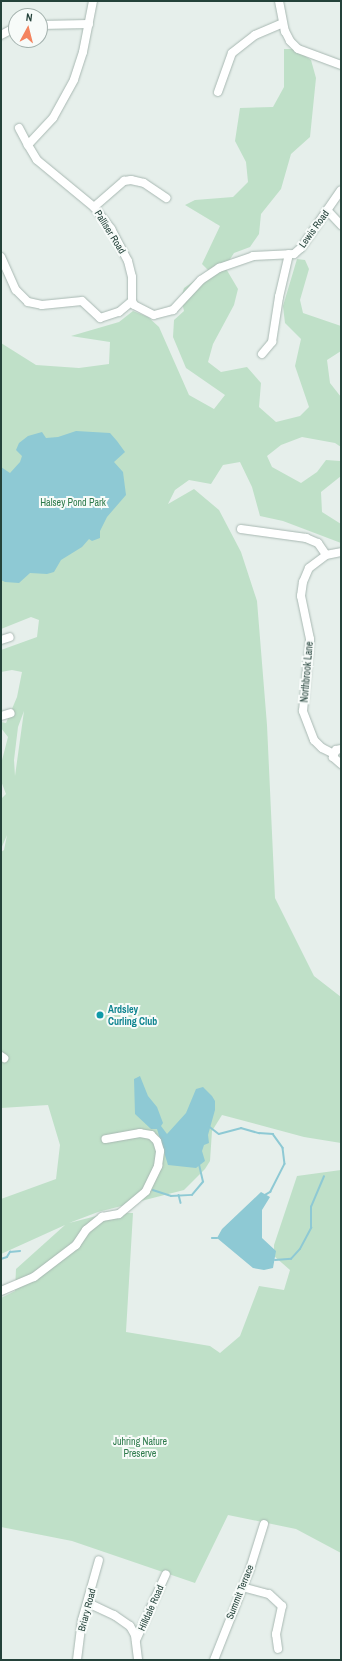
<!DOCTYPE html>
<style>
body{margin:0}
#map{position:relative;width:342px;height:1661px;overflow:hidden;background:#e6efeb;font-family:"Archivo Narrow",sans-serif}
div>[style]{position:absolute}
.green>*{inset:0;background:#bfe0c8}
.water>*{inset:0;background:#8ec9d4}
.stream>*{height:1.5px;margin:-0.75px;padding:0 0.75px;transform-origin:0.75px;border-radius:0.75px;background:#8ec9d4}
.roads{filter:drop-shadow(0 0 1px #a8b8b2) drop-shadow(0 0 1px #a8b8b2)}
.minor>*{height:8px;margin:-4px;padding:0 4px;transform-origin:4px;border-radius:4px;background:#fff}
.dots>*{width:11px;height:11px;translate:-50% -50%;box-sizing:border-box;border:2px solid #f7fbf9;border-radius:50%}
span{translate:-50% -50%;white-space:nowrap;text-align:center;line-height:1.15;-webkit-text-stroke:4px #f7fbf9;paint-order:stroke}
.street-label{font-size:10px;color:#24423a}
.park-label{font-size:10px;color:#2d7a4b}
.culture-label{font-size:10px;color:#0d838f;font-weight:700}
.left{translate:0 -50%;text-align:left}
.frame{position:absolute;inset:0;border:2px solid #24423a;pointer-events:none}
.north{position:absolute;left:8px;top:8px;width:40px;height:40px;box-sizing:border-box;background:#f7fbf9;border:1px solid #a3b1ad;border-radius:50%;rotate:7deg;font-size:11px;font-weight:700;line-height:16px;text-align:center;color:#24423a}
.north::after{content:'';display:block;margin:auto;width:14px;height:18px;background:#f4845f;clip-path:polygon(50% 0,100% 100%,50% 72%,0 100%)}
</style>
<div id="map">
<div class="green">
<div style="clip-path:polygon(evenodd,284px 49px,295px 49px,311px 60px,316px 78px,310px 137px,291px 154px,281px 189px,261px 214px,259px 234px,250px 247px,234px 253px,225px 267px,238px 289px,234px 305px,213px 344px,208px 362px,221px 372px,247px 367px,261px 383px,259px 407px,276px 422px,300px 416px,309px 407px,295px 366px,301px 339px,285px 323px,283px 306px,297px 259px,305px 260px,309px 269px,300px 300px,303px 313px,341px 326px,341px 351px,327px 360px,330px 383px,341px 397px,341px 447px,335px 443px,302px 437px,281px 445px,267px 456px,272px 467px,301px 483px,317px 472px,326px 460px,340px 461px,341px 476px,321px 492px,322px 512px,341px 524px,341px 543px,283px 521px,260px 516px,252px 487px,240px 462px,223px 465px,211px 484px,189px 480px,175px 490px,168px 504px,194px 489px,219px 510px,241px 552px,257px 601px,267px 725px,275px 898px,314px 976px,341px 997px,341px 1143px,304px 1137px,222px 1115px,212px 1131px,210px 1161px,205px 1169px,184px 1190px,98px 1212px,69px 1223px,108px 1213px,133px 1213px,126px 1332px,210px 1346px,220px 1353px,240px 1336px,259px 1286px,284px 1290px,290px 1270px,274px 1256px,274px 1245px,297px 1176px,341px 1170px,341px 1553px,296px 1529px,228px 1515px,195px 1583px,72px 1541px,1px 1527px,1px 1298px,15px 1291px,16px 1269px,65px 1225px,1px 1254px,1px 1199px,56px 1179px,60px 1145px,48px 1105px,1px 1108px,1px 852px,4px 850px,7px 835px,1px 849px,1px 799px,6px 794px,1px 781px,1px 764px,8px 737px,1px 728px,1px 722px,6px 723px,17px 697px,22px 672px,12px 670px,1px 672px,1px 650px,37px 637px,39px 620px,31px 617px,1px 629px,1px 343px,36px 365px,79px 368px,109px 364px,110px 342px,71px 336px,119px 322px,133px 311px,148px 317px,159px 327px,189px 395px,214px 409px,225px 395px,186px 368px,173px 337px,174px 320px,184px 311px,181px 298px,184px 288px,209px 271px,202px 264px,220px 226px,185px 205px,195px 200px,233px 197px,248px 182px,246px 162px,235px 141px,240px 108px,273px 107px,284px 87px,284px 49px,24px 711px,15px 776px,14px 760px,18px 727px,24px 711px)"></div>
</div>
<div class="water">
<div style="clip-path:polygon(76px 431px,110px 433px,117px 441px,125px 452px,114px 462px,123px 472px,126px 495px,107px 517px,100px 531px,100px 538px,92px 541px,89px 539px,82px 547px,61px 560px,54px 572px,47px 574px,30px 573px,19px 583px,5px 582px,1px 580px,1px 467px,10px 473px,20px 462px,22px 456px,16px 450px,19px 443px,28px 436px,42px 432px,46px 438px,58px 437px)"></div>
<div style="clip-path:polygon(140px 1076px,148px 1096px,157px 1107px,163px 1123px,161px 1126px,167px 1134px,186px 1113px,196px 1089px,203px 1087px,212px 1096px,215px 1101px,215px 1110px,208px 1135px,209px 1143px,204px 1145px,202px 1151px,205px 1161px,196px 1168px,168px 1165px,157px 1129px,151px 1129px,135px 1114px,134px 1079px)"></div>
<div style="clip-path:polygon(261px 1192px,270px 1197px,262px 1210px,262px 1238px,276px 1251px,273px 1268px,264px 1270px,253px 1268px,217px 1238px,222px 1229px)"></div>
</div>
<div class="stream">
<div style="left:210px;top:1127px;width:11px;rotate:38deg"></div>
<div style="left:219px;top:1134px;width:23px;rotate:-15deg"></div>
<div style="left:241px;top:1128px;width:19px;rotate:16deg"></div>
<div style="left:259px;top:1133px;width:14px;rotate:4deg"></div>
<div style="left:273px;top:1134px;width:17px;rotate:54deg"></div>
<div style="left:283px;top:1148px;width:16px;rotate:83deg"></div>
<div style="left:285px;top:1164px;width:31px;rotate:117deg"></div>
<div style="left:271px;top:1192px;width:6px;rotate:149deg"></div>
<div style="left:153px;top:1190px;width:19px;rotate:18deg"></div>
<div style="left:171px;top:1196px;width:21px;rotate:-3deg"></div>
<div style="left:192px;top:1195px;width:17px;rotate:-50deg"></div>
<div style="left:203px;top:1182px;width:17px;rotate:-103deg"></div>
<div style="left:179px;top:1195px;width:8px;rotate:76deg"></div>
<div style="left:212px;top:1238px;width:5px"></div>
<div style="left:1px;top:1259px;width:6px;rotate:-18deg"></div>
<div style="left:7px;top:1257px;width:6px;rotate:-59deg"></div>
<div style="left:10px;top:1252px;width:10px;rotate:-6deg"></div>
<div style="left:275px;top:1260px;width:16px;rotate:-4deg"></div>
<div style="left:291px;top:1259px;width:13px;rotate:-48deg"></div>
<div style="left:300px;top:1249px;width:24px;rotate:-62deg"></div>
<div style="left:311px;top:1228px;width:21px;rotate:-90deg"></div>
<div style="left:311px;top:1207px;width:33px;rotate:-67deg"></div>
</div>
<div class="roads">
<div class="minor">
<div style="left:93px;top:1px;width:52px;rotate:101.1deg"></div>
<div style="left:83px;top:52px;width:29px;rotate:108deg"></div>
<div style="left:74px;top:80px;width:43px;rotate:118.9deg"></div>
<div style="left:53px;top:118px;width:37px;rotate:133deg"></div>
<div style="left:28px;top:145px;width:17px;rotate:59deg"></div>
<div style="left:37px;top:160px;width:74px;rotate:39.5deg"></div>
<div style="left:94px;top:207px;width:28px;rotate:52deg"></div>
<div style="left:111px;top:229px;width:36px;rotate:62deg"></div>
<div style="left:128px;top:261px;width:16px;rotate:76deg"></div>
<div style="left:132px;top:277px;width:24px;rotate:90deg"></div>
<div style="left:279px;top:1px;width:31px;rotate:79deg"></div>
<div style="left:285px;top:31px;width:11px;rotate:63deg"></div>
<div style="left:290px;top:41px;width:11px;rotate:45deg"></div>
<div style="left:298px;top:49px;width:46px;rotate:20.4deg"></div>
<div style="left:40px;top:25px;width:49px;rotate:-1.2deg"></div>
<div style="left:1px;top:35px;width:17px;rotate:-28deg"></div>
<div style="left:218px;top:92px;width:41px;rotate:-70.3deg"></div>
<div style="left:232px;top:53px;width:29px;rotate:-38deg"></div>
<div style="left:255px;top:35px;width:30px;rotate:-23deg"></div>
<div style="left:19px;top:128px;width:19px;rotate:62deg"></div>
<div style="left:94px;top:207px;width:40px;rotate:-41deg"></div>
<div style="left:124px;top:181px;width:7px;rotate:-8deg"></div>
<div style="left:131px;top:180px;width:13px;rotate:13deg"></div>
<div style="left:144px;top:183px;width:27px;rotate:34deg"></div>
<div style="left:327px;top:210px;width:21px;rotate:47deg"></div>
<div style="left:1px;top:257px;width:36px;rotate:66deg"></div>
<div style="left:16px;top:290px;width:17px;rotate:45deg"></div>
<div style="left:28px;top:302px;width:14px;rotate:12deg"></div>
<div style="left:42px;top:305px;width:40px;rotate:-5.7deg"></div>
<div style="left:82px;top:301px;width:25px;rotate:43deg"></div>
<div style="left:100px;top:318px;width:20px;rotate:-18deg"></div>
<div style="left:119px;top:312px;width:17px;rotate:-40deg"></div>
<div style="left:132px;top:301px;width:4px;rotate:63deg"></div>
<div style="left:134px;top:305px;width:22px;rotate:27deg"></div>
<div style="left:154px;top:315px;width:20px;rotate:-15deg"></div>
<div style="left:173px;top:310px;width:41px;rotate:-47deg"></div>
<div style="left:201px;top:280px;width:22px;rotate:-34deg"></div>
<div style="left:219px;top:268px;width:36px;rotate:-19deg"></div>
<div style="left:253px;top:256px;width:41px;rotate:-2.8deg"></div>
<div style="left:294px;top:254px;width:9px;rotate:-41deg"></div>
<div style="left:301px;top:248px;width:70px;rotate:-55.4deg"></div>
<div style="left:262px;top:354px;width:16px;rotate:-50deg"></div>
<div style="left:272px;top:342px;width:46px;rotate:-81.2deg"></div>
<div style="left:279px;top:297px;width:44px;rotate:-76.9deg"></div>
<div style="left:241px;top:529px;width:66px;rotate:7.9deg"></div>
<div style="left:306px;top:538px;width:13px;rotate:23deg"></div>
<div style="left:318px;top:543px;width:14px;rotate:56deg"></div>
<div style="left:1px;top:640px;width:9px;rotate:-18deg"></div>
<div style="left:1px;top:716px;width:10px;rotate:-17deg"></div>
<div style="left:341px;top:749px;width:5px;rotate:169deg"></div>
<div style="left:336px;top:750px;width:8px;rotate:113deg"></div>
<div style="left:333px;top:757px;width:11px;rotate:41deg"></div>
<div style="left:334px;top:754px;width:13px;rotate:-153deg"></div>
<div style="left:322px;top:748px;width:11px;rotate:-135deg"></div>
<div style="left:314px;top:740px;width:31px;rotate:-111deg"></div>
<div style="left:303px;top:711px;width:72px;rotate:-84.4deg"></div>
<div style="left:310px;top:639px;width:44px;rotate:-101.8deg"></div>
<div style="left:301px;top:596px;width:14px;rotate:-82deg"></div>
<div style="left:303px;top:582px;width:15px;rotate:-67deg"></div>
<div style="left:309px;top:568px;width:21px;rotate:-37deg"></div>
<div style="left:326px;top:555px;width:15px;rotate:-11deg"></div>
<div style="left:1px;top:1056px;width:4px;rotate:34deg"></div>
<div style="left:1px;top:1291px;width:36px;rotate:-23deg"></div>
<div style="left:34px;top:1277px;width:53px;rotate:-37.3deg"></div>
<div style="left:76px;top:1245px;width:18px;rotate:-56deg"></div>
<div style="left:86px;top:1230px;width:21px;rotate:-39deg"></div>
<div style="left:102px;top:1217px;width:17px;rotate:-10deg"></div>
<div style="left:119px;top:1214px;width:35px;rotate:-40deg"></div>
<div style="left:146px;top:1191px;width:28px;rotate:-64deg"></div>
<div style="left:158px;top:1166px;width:15px;rotate:-82deg"></div>
<div style="left:160px;top:1151px;width:10px;rotate:-107deg"></div>
<div style="left:157px;top:1141px;width:8px;rotate:-135deg"></div>
<div style="left:151px;top:1135px;width:11px;rotate:-170deg"></div>
<div style="left:140px;top:1133px;width:35px;rotate:170deg"></div>
<div style="left:242px;top:1587px;width:28px;rotate:15deg"></div>
<div style="left:269px;top:1594px;width:18px;rotate:43deg"></div>
<div style="left:282px;top:1606px;width:29px;rotate:102deg"></div>
<div style="left:276px;top:1634px;width:15px;rotate:82deg"></div>
<div style="left:88px;top:1603px;width:29px;rotate:25deg"></div>
<div style="left:114px;top:1615px;width:19px;rotate:35deg"></div>
<div style="left:130px;top:1626px;width:10px;rotate:61deg"></div>
<div style="left:135px;top:1635px;width:25px;rotate:83deg"></div>
<div style="left:136px;top:1640px;width:72px;rotate:-65.6deg"></div>
<div style="left:77px;top:1660px;width:40px;rotate:-82.9deg"></div>
<div style="left:82px;top:1620px;width:62px;rotate:-74.2deg"></div>
<div style="left:214px;top:1660px;width:98px;rotate:-68.4deg"></div>
<div style="left:250px;top:1569px;width:47px;rotate:-72.7deg"></div>
</div>
</div>
<div class="dots">
<div style="left:100px;top:1015px;background:#0f9aa8"></div>
</div>
<div class="street-label">
<span style="left:314px;top:229px;rotate:-54deg">Lewis Road</span>
<span style="left:110px;top:232px;rotate:58deg">Palliser Road</span>
<span style="left:307px;top:672px;rotate:-85deg">Northbrook Lane</span>
<span style="left:240px;top:1592px;rotate:-68deg">Summit Terrace</span>
<span style="left:151px;top:1608px;rotate:-66deg">Hilldale Road</span>
<span style="left:87px;top:1610px;rotate:-75deg">Briary Road</span>
</div>
<div class="park-label">
<span style="left:73px;top:503px">Halsey Pond Park</span>
<span style="left:140px;top:1447px">Juhring Nature<br>Preserve</span>
</div>
<div class="culture-label">
<span class="left" style="left:108px;top:1015px">Ardsley<br>Curling Club</span>
</div>
<div class="frame"></div>
<div class="north">N</div>
</div>
